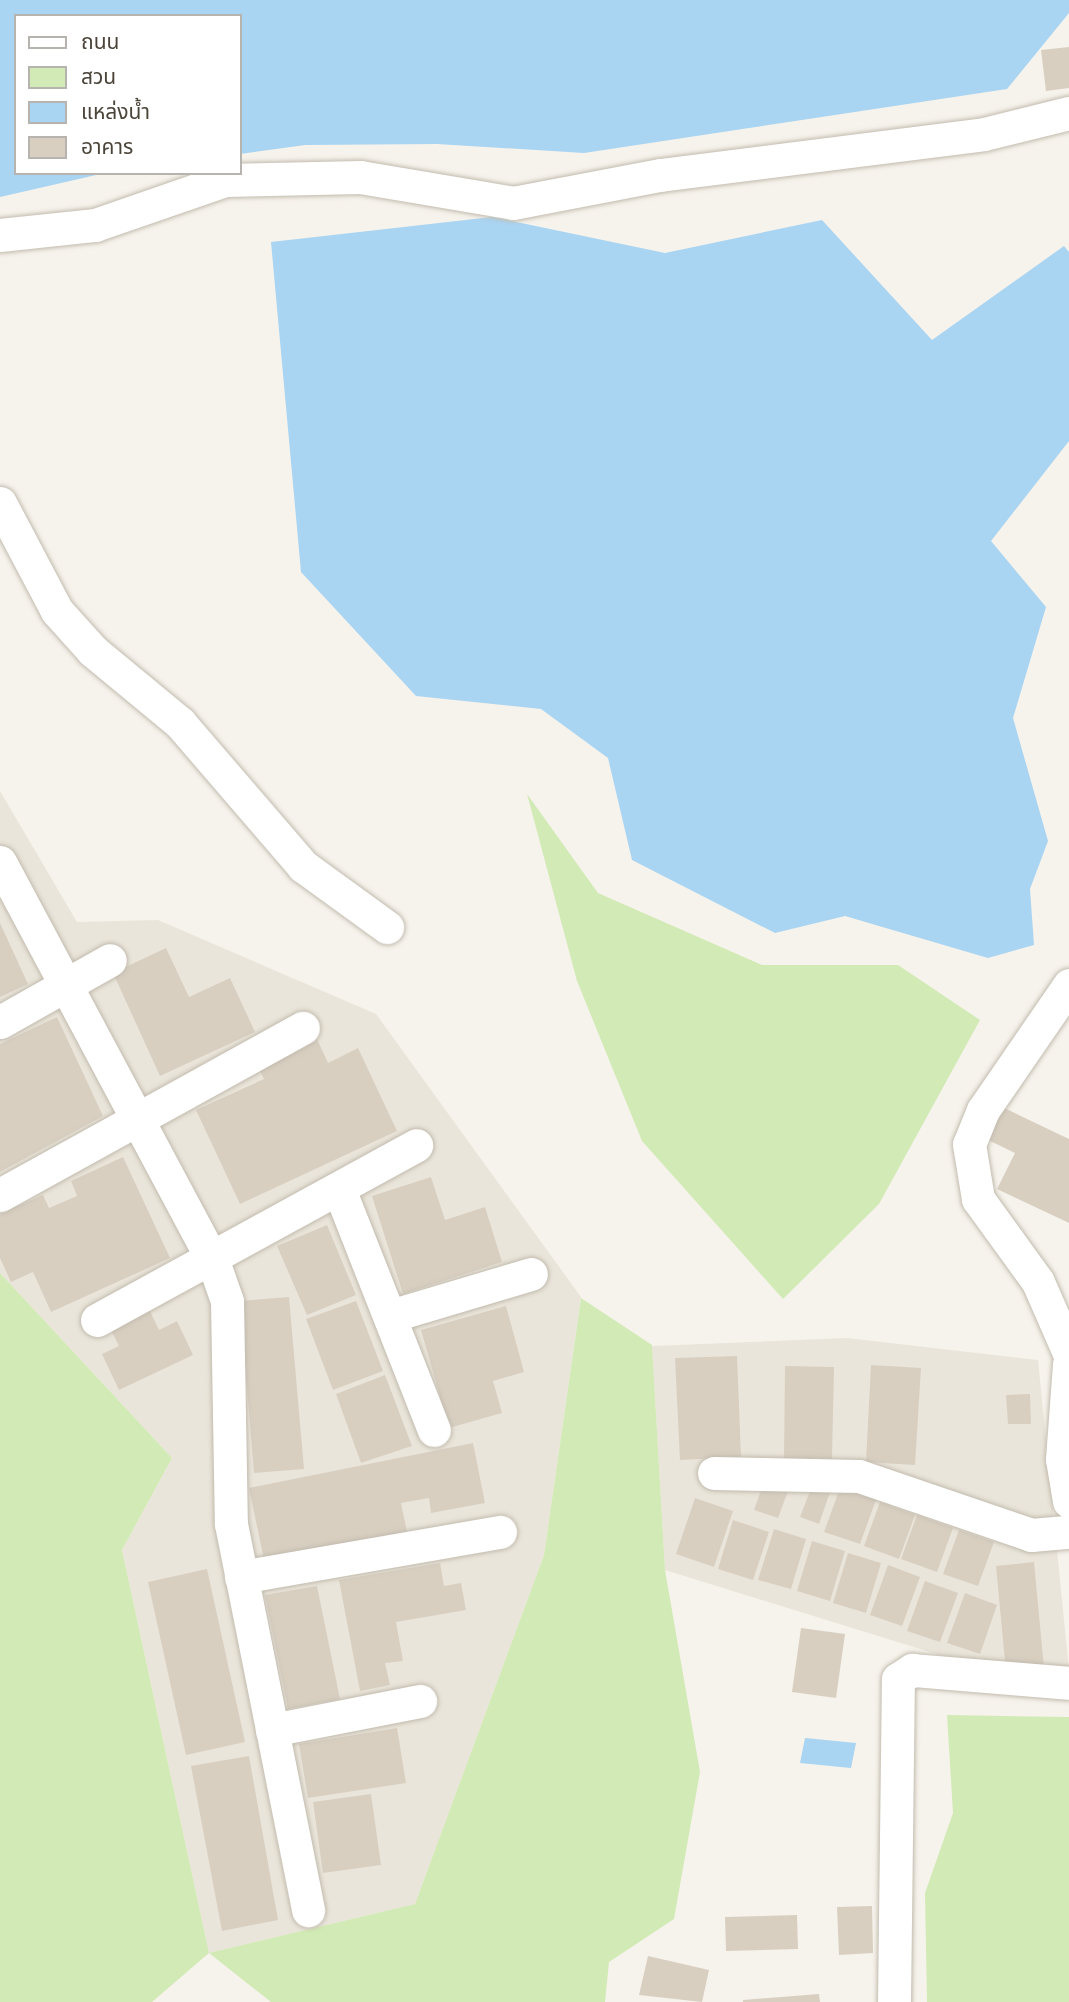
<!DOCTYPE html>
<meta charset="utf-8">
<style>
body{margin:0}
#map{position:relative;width:1069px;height:2002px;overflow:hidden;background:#f6f3ec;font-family:"Exo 2","Noto Sans Thai",sans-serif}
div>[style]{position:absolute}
.residential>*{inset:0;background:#eae5da}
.green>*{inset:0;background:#d2eab5}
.water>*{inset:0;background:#a9d4f2}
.building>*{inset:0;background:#d8cfc1}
.roads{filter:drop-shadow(0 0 2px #c2bbae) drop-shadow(0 0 2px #c2bbae)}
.street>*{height:33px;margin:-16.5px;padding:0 16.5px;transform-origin:16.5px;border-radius:16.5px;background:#fff}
span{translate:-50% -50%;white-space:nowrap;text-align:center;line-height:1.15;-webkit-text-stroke:6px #fff;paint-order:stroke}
.legend{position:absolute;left:14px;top:14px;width:228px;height:161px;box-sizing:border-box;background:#fff;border:2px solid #b7b4b0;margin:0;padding:9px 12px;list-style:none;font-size:21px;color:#4b4439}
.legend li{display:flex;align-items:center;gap:14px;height:35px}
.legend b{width:35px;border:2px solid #b7b4b0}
</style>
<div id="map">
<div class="residential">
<div style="clip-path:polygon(0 791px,77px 922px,158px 920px,376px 1014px,581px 1297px,544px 1555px,415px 1904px,209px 1953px,122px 1550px,172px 1458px,0 1273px)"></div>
<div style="clip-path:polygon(847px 1338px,1038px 1360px,1069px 1670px,1004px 1675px,665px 1570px,652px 1346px)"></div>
</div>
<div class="green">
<div style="clip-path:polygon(527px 794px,598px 893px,762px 965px,898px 965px,980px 1020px,879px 1204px,783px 1299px,642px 1141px,577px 981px)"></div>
<div style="clip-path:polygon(0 1273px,172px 1458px,122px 1550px,209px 1953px,415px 1904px,544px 1555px,581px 1298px,652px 1345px,665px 1570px,700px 1772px,674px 1919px,609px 1962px,605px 2002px,271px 2002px,209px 1953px,152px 2002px,0 2002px)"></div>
<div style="clip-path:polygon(947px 1715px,1069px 1717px,1069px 2002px,927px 2002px,925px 1893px,953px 1813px)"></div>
</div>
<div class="water">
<div style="clip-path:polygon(0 0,1069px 0,1069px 13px,1007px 89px,584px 153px,437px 144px,305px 145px,240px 154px,240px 16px,16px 16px,16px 173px,105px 173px,0 197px)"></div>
<div style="clip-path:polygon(492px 217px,665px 253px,822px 220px,932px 340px,1064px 246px,1069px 252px,1069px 441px,991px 541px,1046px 607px,1013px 718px,1048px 841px,1030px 889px,1034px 945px,988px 958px,845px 916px,775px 933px,632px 860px,608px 758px,541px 709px,416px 696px,301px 572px,271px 242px)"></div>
<div style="clip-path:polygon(805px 1738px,856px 1743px,851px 1768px,800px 1763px)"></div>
</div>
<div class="building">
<div style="clip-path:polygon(1069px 47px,1069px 88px,1046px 91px,1041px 50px)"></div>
<div style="clip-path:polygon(0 923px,28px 984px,0 997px)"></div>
<div style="clip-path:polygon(166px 948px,189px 997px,230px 978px,255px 1032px,160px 1076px,113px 973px)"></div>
<div style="clip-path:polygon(57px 1017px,103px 1116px,0 1172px,0 1044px)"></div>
<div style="clip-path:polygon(316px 1037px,328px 1063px,358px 1048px,397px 1131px,240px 1204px,196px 1110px,264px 1079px,259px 1069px)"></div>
<div style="clip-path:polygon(1000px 1106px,1069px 1139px,1069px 1223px,997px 1189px,1015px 1153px,984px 1138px)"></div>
<div style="clip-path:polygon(123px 1157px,170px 1258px,51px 1312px,33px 1272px,11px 1282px,0 1258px,0 1214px,43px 1195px,49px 1208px,77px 1196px,71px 1181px)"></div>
<div style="clip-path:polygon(431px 1177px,445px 1220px,485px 1207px,502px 1262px,403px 1294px,372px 1196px)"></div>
<div style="clip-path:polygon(327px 1225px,356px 1295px,307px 1315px,277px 1246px)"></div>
<div style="clip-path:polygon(289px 1297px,304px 1469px,254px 1473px,240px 1301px)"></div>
<div style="clip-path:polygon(356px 1301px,383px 1371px,333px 1390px,306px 1319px)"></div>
<div style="clip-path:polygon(506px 1306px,524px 1372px,493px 1381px,502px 1413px,449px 1428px,421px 1330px)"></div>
<div style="clip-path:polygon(149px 1309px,159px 1330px,177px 1321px,193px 1355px,119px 1390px,102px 1354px,119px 1346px,110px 1328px)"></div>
<div style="clip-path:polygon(737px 1356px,741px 1457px,680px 1460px,675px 1358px)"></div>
<div style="clip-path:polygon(871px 1365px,921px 1368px,915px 1465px,866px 1462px)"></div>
<div style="clip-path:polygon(785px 1366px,834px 1367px,832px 1459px,784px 1458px)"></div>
<div style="clip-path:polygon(385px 1375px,412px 1446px,361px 1463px,336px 1394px)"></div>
<div style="clip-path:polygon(1030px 1394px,1031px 1424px,1008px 1424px,1006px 1395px)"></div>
<div style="clip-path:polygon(473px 1443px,485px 1503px,431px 1513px,429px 1498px,401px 1503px,407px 1532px,264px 1560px,249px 1488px)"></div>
<div style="clip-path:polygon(764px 1482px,788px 1491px,778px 1518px,754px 1510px)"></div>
<div style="clip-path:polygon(812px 1486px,830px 1492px,819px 1524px,800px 1517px)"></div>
<div style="clip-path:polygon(840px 1488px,876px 1500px,860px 1544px,824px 1532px)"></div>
<div style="clip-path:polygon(695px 1498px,733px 1511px,714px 1567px,676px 1554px)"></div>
<div style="clip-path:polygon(880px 1502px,915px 1515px,899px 1559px,864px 1546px)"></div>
<div style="clip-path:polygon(917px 1515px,953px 1528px,937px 1572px,901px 1559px)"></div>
<div style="clip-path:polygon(733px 1520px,769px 1532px,753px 1580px,718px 1569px)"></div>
<div style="clip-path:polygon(774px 1529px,806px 1539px,791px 1589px,758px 1580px)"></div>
<div style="clip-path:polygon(959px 1530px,994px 1542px,978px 1586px,943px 1574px)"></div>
<div style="clip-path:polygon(812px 1541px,845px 1551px,830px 1601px,797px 1591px)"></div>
<div style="clip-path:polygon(848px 1553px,881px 1563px,866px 1613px,833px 1603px)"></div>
<div style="clip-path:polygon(1034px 1562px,1044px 1668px,1006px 1672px,996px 1566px)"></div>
<div style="clip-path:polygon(440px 1563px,444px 1586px,461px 1583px,466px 1610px,396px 1622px,403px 1661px,385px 1663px,390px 1685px,360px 1691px,339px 1580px)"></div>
<div style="clip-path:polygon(888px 1565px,920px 1577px,902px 1626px,870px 1615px)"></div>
<div style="clip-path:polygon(207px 1569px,245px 1742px,186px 1755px,148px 1582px)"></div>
<div style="clip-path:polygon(925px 1581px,958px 1593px,940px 1642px,907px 1631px)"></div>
<div style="clip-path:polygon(317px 1586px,340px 1699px,288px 1709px,265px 1595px)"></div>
<div style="clip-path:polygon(965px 1593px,997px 1605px,980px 1654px,947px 1643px)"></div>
<div style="clip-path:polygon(801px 1628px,845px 1634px,836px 1698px,792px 1692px)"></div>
<div style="clip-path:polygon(397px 1728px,406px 1783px,308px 1798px,299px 1744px)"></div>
<div style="clip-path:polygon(249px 1756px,278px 1920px,222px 1931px,191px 1766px)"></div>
<div style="clip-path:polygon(371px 1794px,381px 1865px,323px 1873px,313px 1802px)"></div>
<div style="clip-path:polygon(872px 1906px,873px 1953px,839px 1955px,837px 1907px)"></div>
<div style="clip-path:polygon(797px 1915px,798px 1949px,726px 1951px,725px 1917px)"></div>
<div style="clip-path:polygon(648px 1956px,709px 1970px,702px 2002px,639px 1995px)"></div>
<div style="clip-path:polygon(819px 1994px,820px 2002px,743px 2002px,743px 2000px)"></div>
</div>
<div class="roads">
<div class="street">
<div style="left:0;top:235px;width:96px;rotate:-6deg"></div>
<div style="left:95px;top:225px;width:138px;rotate:-19.1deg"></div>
<div style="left:225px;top:180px;width:135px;rotate:-1.3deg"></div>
<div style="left:360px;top:177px;width:155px;rotate:9.6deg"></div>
<div style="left:513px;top:203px;width:150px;rotate:-10.8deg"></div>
<div style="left:660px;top:175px;width:327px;rotate:-7.2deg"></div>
<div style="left:984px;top:134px;width:88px;rotate:-13.9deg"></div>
<div style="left:0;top:503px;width:122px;rotate:62.2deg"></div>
<div style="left:57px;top:611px;width:54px;rotate:48deg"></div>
<div style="left:93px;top:651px;width:113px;rotate:39.6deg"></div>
<div style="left:180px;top:723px;width:189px;rotate:49.3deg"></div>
<div style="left:303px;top:866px;width:104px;rotate:36deg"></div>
<div style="left:0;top:862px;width:452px;rotate:61.9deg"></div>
<div style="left:213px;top:1261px;width:42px;rotate:70.7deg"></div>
<div style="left:227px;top:1301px;width:223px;rotate:89deg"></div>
<div style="left:231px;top:1524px;width:394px;rotate:78.7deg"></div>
<div style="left:1069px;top:985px;width:152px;rotate:124.5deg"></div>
<div style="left:983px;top:1110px;width:37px;rotate:112deg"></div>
<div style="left:969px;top:1144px;width:56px;rotate:80.7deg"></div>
<div style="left:978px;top:1199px;width:102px;rotate:54.1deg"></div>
<div style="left:1038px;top:1282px;width:77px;rotate:66.4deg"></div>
<div style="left:0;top:1022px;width:126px;rotate:-29.4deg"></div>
<div style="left:339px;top:1189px;width:259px;rotate:68.5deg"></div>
<div style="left:0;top:1195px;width:346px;rotate:-28.9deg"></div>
<div style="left:390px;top:1316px;width:147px;rotate:-16.6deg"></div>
<div style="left:97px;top:1320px;width:364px;rotate:-28.7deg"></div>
<div style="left:1069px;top:1364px;width:95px;rotate:94.2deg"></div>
<div style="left:1062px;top:1459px;width:43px;rotate:80.5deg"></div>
<div style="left:714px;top:1473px;width:145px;rotate:1.2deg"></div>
<div style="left:859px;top:1476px;width:182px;rotate:18.9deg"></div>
<div style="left:1031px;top:1535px;width:38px;rotate:-5deg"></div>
<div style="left:241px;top:1577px;width:263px;rotate:-9.9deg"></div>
<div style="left:272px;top:1730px;width:151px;rotate:-11.1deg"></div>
<div style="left:894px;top:2002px;width:323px;rotate:-89.3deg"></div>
<div style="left:898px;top:1679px;width:17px;rotate:-33deg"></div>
<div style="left:912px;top:1670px;width:158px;rotate:4.7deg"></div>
</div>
</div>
<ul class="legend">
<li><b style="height:9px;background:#fff"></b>ถนน</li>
<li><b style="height:19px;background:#d2eab5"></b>สวน</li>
<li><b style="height:19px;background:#a9d4f2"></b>แหล่งน้ำ</li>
<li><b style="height:19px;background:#d8cfc1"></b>อาคาร</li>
</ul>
</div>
